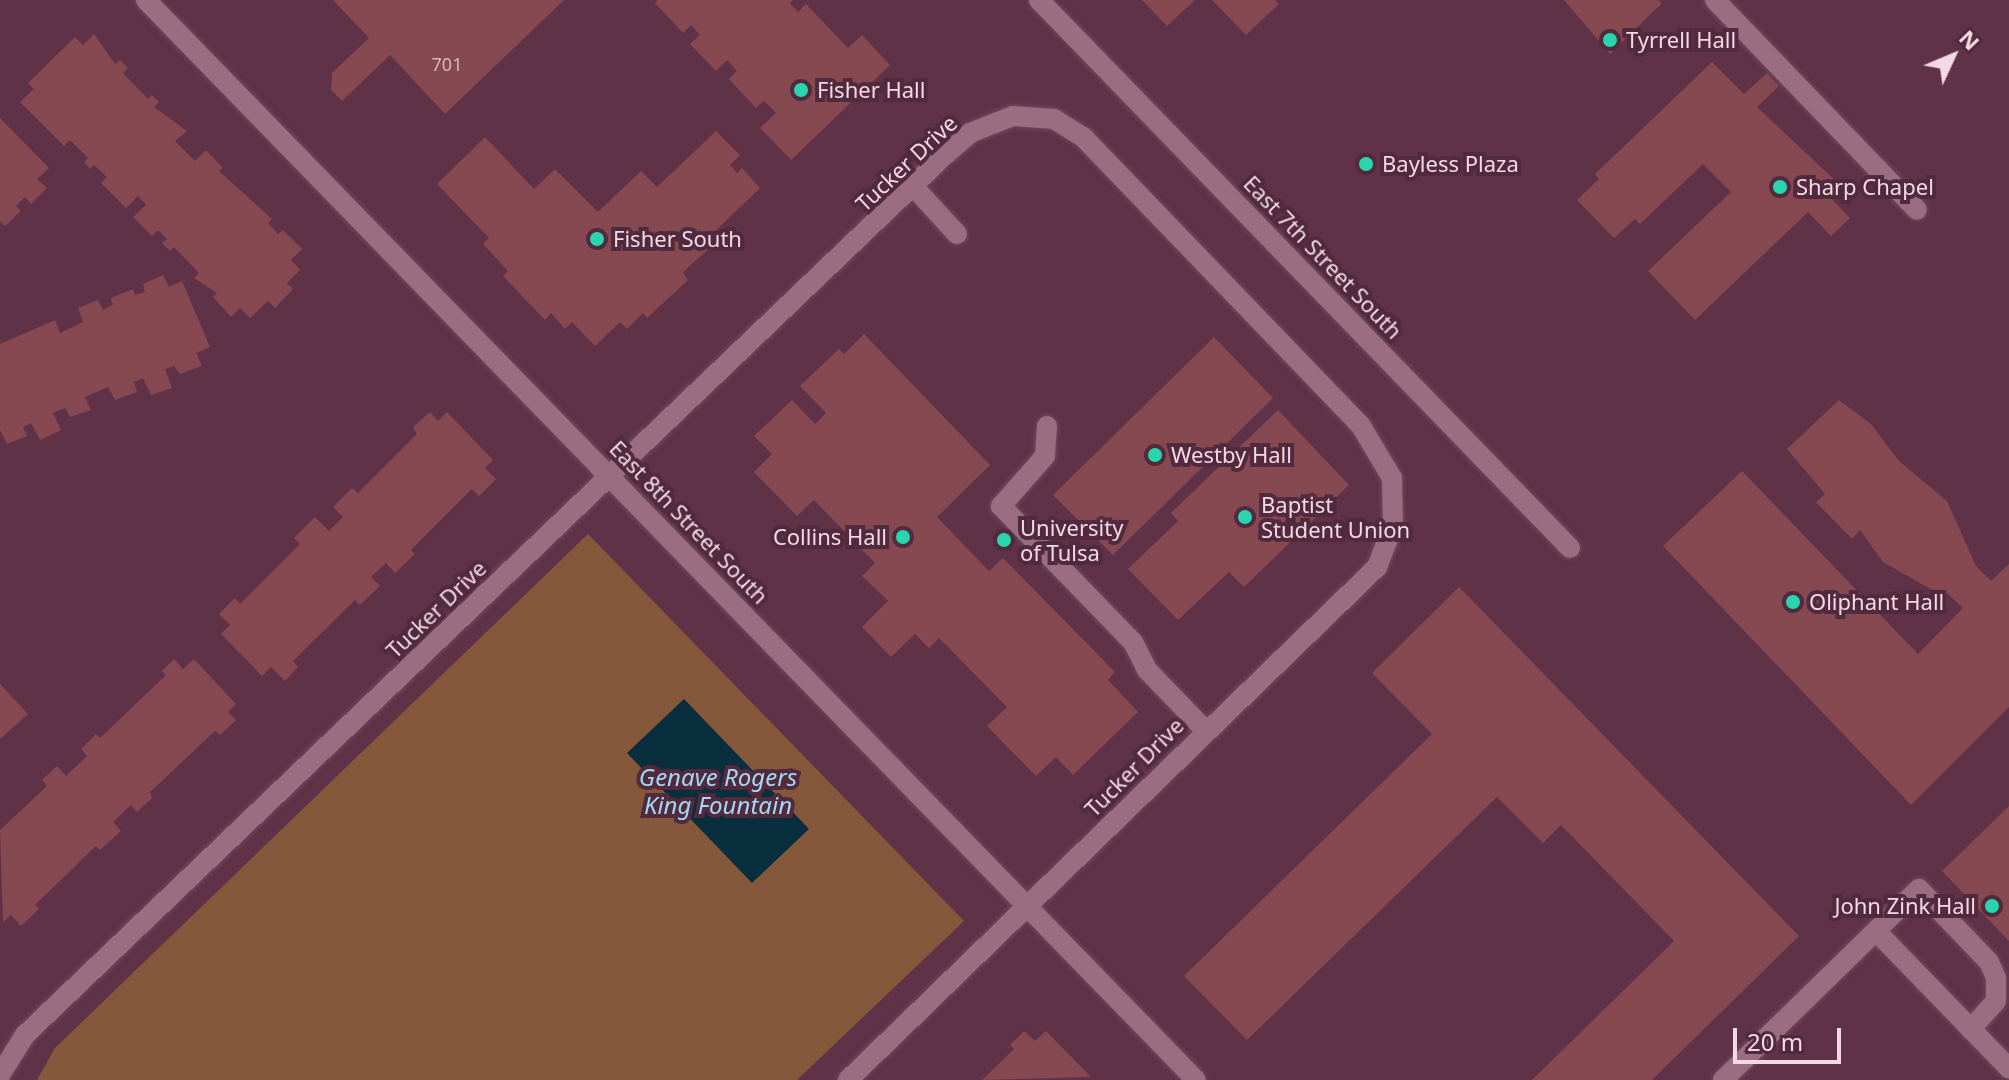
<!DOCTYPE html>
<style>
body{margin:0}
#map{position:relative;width:2009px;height:1080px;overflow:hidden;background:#522a3d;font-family:"Noto Sans",sans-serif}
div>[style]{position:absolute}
.built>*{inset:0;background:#603247}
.green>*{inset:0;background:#85583c}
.water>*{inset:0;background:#092e3e}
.building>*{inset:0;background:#864951}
.roads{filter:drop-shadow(0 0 2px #6f4a5b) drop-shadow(0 0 2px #6f4a5b)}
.minor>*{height:20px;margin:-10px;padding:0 10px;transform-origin:10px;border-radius:10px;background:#9b6d80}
.dots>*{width:22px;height:22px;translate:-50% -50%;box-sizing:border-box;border:4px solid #522a3d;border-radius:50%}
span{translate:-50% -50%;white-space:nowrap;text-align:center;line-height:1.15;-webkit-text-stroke:8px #522a3d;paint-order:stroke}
.number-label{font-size:18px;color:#d8b5be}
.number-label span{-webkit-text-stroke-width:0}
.poi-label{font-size:22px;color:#f3d9e3}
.left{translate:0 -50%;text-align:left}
.right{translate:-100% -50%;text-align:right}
.street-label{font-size:22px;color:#f3d9e3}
.water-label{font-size:24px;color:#a2d8f4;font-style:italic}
.north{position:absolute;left:1913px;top:16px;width:80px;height:80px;-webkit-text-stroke:6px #522a3d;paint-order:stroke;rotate:46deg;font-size:22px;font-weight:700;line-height:32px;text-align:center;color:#f3d9e3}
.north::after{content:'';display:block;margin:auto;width:28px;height:36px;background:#f3d9e3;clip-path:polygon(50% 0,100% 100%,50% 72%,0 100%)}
.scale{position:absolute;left:1733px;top:1028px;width:108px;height:36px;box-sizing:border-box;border:4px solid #f3d9e3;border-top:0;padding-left:10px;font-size:24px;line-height:28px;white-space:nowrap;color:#f3d9e3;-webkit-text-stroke:6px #522a3d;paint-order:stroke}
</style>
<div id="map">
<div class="built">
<div style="clip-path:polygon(0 0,2009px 0,2009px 1080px,0 1080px)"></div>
</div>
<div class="green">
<div style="clip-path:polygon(588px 534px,964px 921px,797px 1080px,37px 1080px,55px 1048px)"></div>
</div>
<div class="water">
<div style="clip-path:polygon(684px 699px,809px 829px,752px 883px,627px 753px)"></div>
</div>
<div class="building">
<div style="clip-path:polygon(333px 0,564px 0,445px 114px,390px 55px,342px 101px,331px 90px,332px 73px,369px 38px)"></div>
<div style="clip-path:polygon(658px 0,793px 0,790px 3px,798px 12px,806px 4px,848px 48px,862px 35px,890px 65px,791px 160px,760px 128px,776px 113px,764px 101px,756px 108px,729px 79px,737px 71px,727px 60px,716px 71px,690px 44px,700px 35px,691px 25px,683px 33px,655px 3px)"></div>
<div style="clip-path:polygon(1142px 0,1195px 0,1167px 26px)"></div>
<div style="clip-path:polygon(1212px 0,1275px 0,1279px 4px,1246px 35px)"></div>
<div style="clip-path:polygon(1564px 0,1658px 0,1662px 3px,1610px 54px)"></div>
<div style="clip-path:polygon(94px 34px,115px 64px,120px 60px,128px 68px,123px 73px,148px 99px,152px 95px,159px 102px,154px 107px,187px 131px,175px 141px,195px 161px,206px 150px,223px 168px,219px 171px,272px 219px,268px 223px,278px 234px,283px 230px,302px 249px,291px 260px,300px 270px,287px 283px,293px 289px,275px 308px,268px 301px,250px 318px,240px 308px,231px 317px,213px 297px,217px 293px,194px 278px,199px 273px,174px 247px,170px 251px,162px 243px,167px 239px,158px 230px,152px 236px,133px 217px,146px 205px,138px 196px,126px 208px,101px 183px,107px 177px,94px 165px,90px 169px,84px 162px,88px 158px,70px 140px,64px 146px,20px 102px,34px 89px,28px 83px,75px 37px,83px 45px)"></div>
<div style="clip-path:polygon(1712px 62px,1744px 94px,1767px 73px,1779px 86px,1757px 107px,1838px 183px,1827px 194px,1850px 218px,1831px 236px,1808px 212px,1695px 320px,1648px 271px,1731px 192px,1703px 164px,1640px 224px,1635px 219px,1614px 238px,1577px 200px,1599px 179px,1595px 174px)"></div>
<div style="clip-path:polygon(0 118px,49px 168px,37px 179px,47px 188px,31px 204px,25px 197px,16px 206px,21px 211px,5px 226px,0 221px)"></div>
<div style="clip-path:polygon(716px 131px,740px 155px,730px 165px,737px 173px,742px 168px,760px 188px,706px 240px,712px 246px,683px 272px,688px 280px,647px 318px,643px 313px,627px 329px,620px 322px,595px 346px,572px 322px,565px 329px,551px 313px,545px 320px,503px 276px,508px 271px,483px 244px,489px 238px,437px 184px,485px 137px,534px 189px,555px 169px,598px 212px,641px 171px,657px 187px)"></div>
<div style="clip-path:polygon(163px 275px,169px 287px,182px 281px,210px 347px,196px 353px,202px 366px,180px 374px,174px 366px,165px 369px,172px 388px,151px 395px,143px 378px,134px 382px,137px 392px,115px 400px,108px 387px,85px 397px,91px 410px,70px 417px,65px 408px,53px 413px,61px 430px,40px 440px,31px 423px,23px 427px,27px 436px,7px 444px,0 430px,0 344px,55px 320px,60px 333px,83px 322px,78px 308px,98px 300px,103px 310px,113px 305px,111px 298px,133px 289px,135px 295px,145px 292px,143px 284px)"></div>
<div style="clip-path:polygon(864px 334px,990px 465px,937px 517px,989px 571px,1003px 558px,1115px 672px,1108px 680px,1138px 712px,1073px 775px,1056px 757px,1036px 776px,987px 726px,1007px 707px,939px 638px,929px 648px,915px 634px,891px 657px,862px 627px,888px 601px,862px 576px,875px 563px,814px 500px,797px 516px,754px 472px,772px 454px,754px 436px,792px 400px,815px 424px,826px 413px,800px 386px,839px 349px,844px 354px)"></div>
<div style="clip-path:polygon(1214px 337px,1273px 398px,1113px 555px,1053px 495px)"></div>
<div style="clip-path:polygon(1839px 400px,1871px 424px,1899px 461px,1947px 501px,1976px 566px,1991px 581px,2009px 564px,2009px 707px,1911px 805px,1663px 546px,1742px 471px,1918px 654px,1963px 608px,1947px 593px,1943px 596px,1883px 562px,1860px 530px,1852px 539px,1816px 502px,1825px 494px,1787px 449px)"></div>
<div style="clip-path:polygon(1278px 410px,1349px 485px,1244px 587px,1229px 572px,1178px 620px,1128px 569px,1178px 521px,1171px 513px)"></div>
<div style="clip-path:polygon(430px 412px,438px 421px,447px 412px,493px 460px,485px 468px,496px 479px,479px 496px,472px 489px,411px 550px,415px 554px,395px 573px,386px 563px,371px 577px,380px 586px,360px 605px,355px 600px,293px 661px,298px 667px,285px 681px,271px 667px,262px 676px,221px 634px,230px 625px,219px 614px,235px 598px,240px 604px,300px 544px,294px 538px,315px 517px,329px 531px,343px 517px,333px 507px,352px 488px,358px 493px,417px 434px,413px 427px)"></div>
<div style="clip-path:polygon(1459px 587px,1799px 936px,1652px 1080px,1532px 1080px,1674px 941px,1561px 825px,1543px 843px,1497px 797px,1247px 1040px,1184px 976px,1432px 734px,1372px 673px)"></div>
<div style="clip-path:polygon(174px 659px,183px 669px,194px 659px,236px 704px,228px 712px,236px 720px,220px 735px,215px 731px,150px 792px,152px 798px,137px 812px,131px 805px,113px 822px,121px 831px,100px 850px,96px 846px,35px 905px,39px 909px,21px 926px,11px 915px,3px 922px,0 830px,47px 786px,42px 780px,57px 766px,66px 776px,87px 756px,81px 749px,96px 734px,100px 738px,166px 675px,162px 671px)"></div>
<div style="clip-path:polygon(0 684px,28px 714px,0 739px)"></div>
<div style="clip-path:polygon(2009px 806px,2009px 941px,1942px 871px)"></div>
<div style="clip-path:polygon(1024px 1031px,1035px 1041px,1046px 1031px,1091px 1077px,982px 1080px,1014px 1049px,1010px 1045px)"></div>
</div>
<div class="roads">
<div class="minor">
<div style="left:146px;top:0;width:1506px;rotate:45.81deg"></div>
<div style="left:1039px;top:0;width:763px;rotate:45.9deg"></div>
<div style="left:1715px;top:0;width:291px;rotate:46.1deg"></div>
<div style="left:913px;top:186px;width:65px;rotate:47.5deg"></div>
<div style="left:1047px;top:426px;width:30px;rotate:94deg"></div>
<div style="left:1045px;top:456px;width:67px;rotate:131.3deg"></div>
<div style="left:1001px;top:506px;width:190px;rotate:45.9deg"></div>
<div style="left:1133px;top:642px;width:31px;rotate:63deg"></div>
<div style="left:1147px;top:670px;width:83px;rotate:46deg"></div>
<div style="left:1877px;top:932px;width:190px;rotate:45.9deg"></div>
<div style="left:0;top:1075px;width:47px;rotate:-58deg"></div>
<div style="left:25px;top:1035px;width:1273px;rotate:-43.73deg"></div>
<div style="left:945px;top:155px;width:33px;rotate:-41deg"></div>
<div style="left:970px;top:133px;width:46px;rotate:-21.6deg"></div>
<div style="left:1013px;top:116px;width:41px;rotate:4.2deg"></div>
<div style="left:1054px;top:119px;width:36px;rotate:32deg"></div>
<div style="left:1084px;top:138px;width:400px;rotate:46.1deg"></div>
<div style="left:1361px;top:426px;width:61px;rotate:59.2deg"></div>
<div style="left:1392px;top:478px;width:48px;rotate:88.8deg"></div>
<div style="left:1393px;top:526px;width:44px;rotate:111.3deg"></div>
<div style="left:1377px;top:567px;width:737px;rotate:135.88deg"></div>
<div style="left:1723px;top:1080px;width:274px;rotate:-44.3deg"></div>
<div style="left:1919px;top:889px;width:101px;rotate:46.2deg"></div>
<div style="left:1989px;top:962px;width:17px;rotate:66deg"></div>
<div style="left:1996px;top:978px;width:23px;rotate:90deg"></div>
<div style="left:1996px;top:1001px;width:38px;rotate:132deg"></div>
</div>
</div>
<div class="dots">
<div style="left:1610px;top:40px;background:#29d5ad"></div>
<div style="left:801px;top:90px;background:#29d5ad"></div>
<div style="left:1366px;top:164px;background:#29d5ad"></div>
<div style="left:1780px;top:187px;background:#29d5ad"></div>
<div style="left:597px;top:239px;background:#29d5ad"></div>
<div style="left:1155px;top:455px;background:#29d5ad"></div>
<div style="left:1245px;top:517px;background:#29d5ad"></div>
<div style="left:903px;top:537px;background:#29d5ad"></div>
<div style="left:1004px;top:540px;background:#29d5ad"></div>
<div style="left:1793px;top:602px;background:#29d5ad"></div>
<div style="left:1992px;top:906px;background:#29d5ad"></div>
</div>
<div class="number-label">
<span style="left:447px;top:64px">701</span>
</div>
<div class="poi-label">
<span class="left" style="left:1626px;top:40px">Tyrrell Hall</span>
<span class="left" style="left:817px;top:90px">Fisher Hall</span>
<span class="left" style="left:1382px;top:164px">Bayless Plaza</span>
<span class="left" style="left:1796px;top:187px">Sharp Chapel</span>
<span class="left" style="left:613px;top:239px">Fisher South</span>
<span class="left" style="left:1171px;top:455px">Westby Hall</span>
<span class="left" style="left:1261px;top:517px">Baptist<br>Student Union</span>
<span class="left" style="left:1020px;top:540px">University<br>of Tulsa</span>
<span class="right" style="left:887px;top:537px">Collins Hall</span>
<span class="left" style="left:1809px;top:602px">Oliphant Hall</span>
<span class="right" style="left:1976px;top:906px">John Zink Hall</span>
</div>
<div class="street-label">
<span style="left:906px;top:163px;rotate:-43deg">Tucker Drive</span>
<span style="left:1323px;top:257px;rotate:46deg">East 7th Street South</span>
<span style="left:689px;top:522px;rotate:46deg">East 8th Street South</span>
<span style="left:436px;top:609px;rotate:-44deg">Tucker Drive</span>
<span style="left:1134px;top:767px;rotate:-45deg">Tucker Drive</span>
</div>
<div class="water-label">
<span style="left:718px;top:791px">Genave Rogers<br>King Fountain</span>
</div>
<div class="north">N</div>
<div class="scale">20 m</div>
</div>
